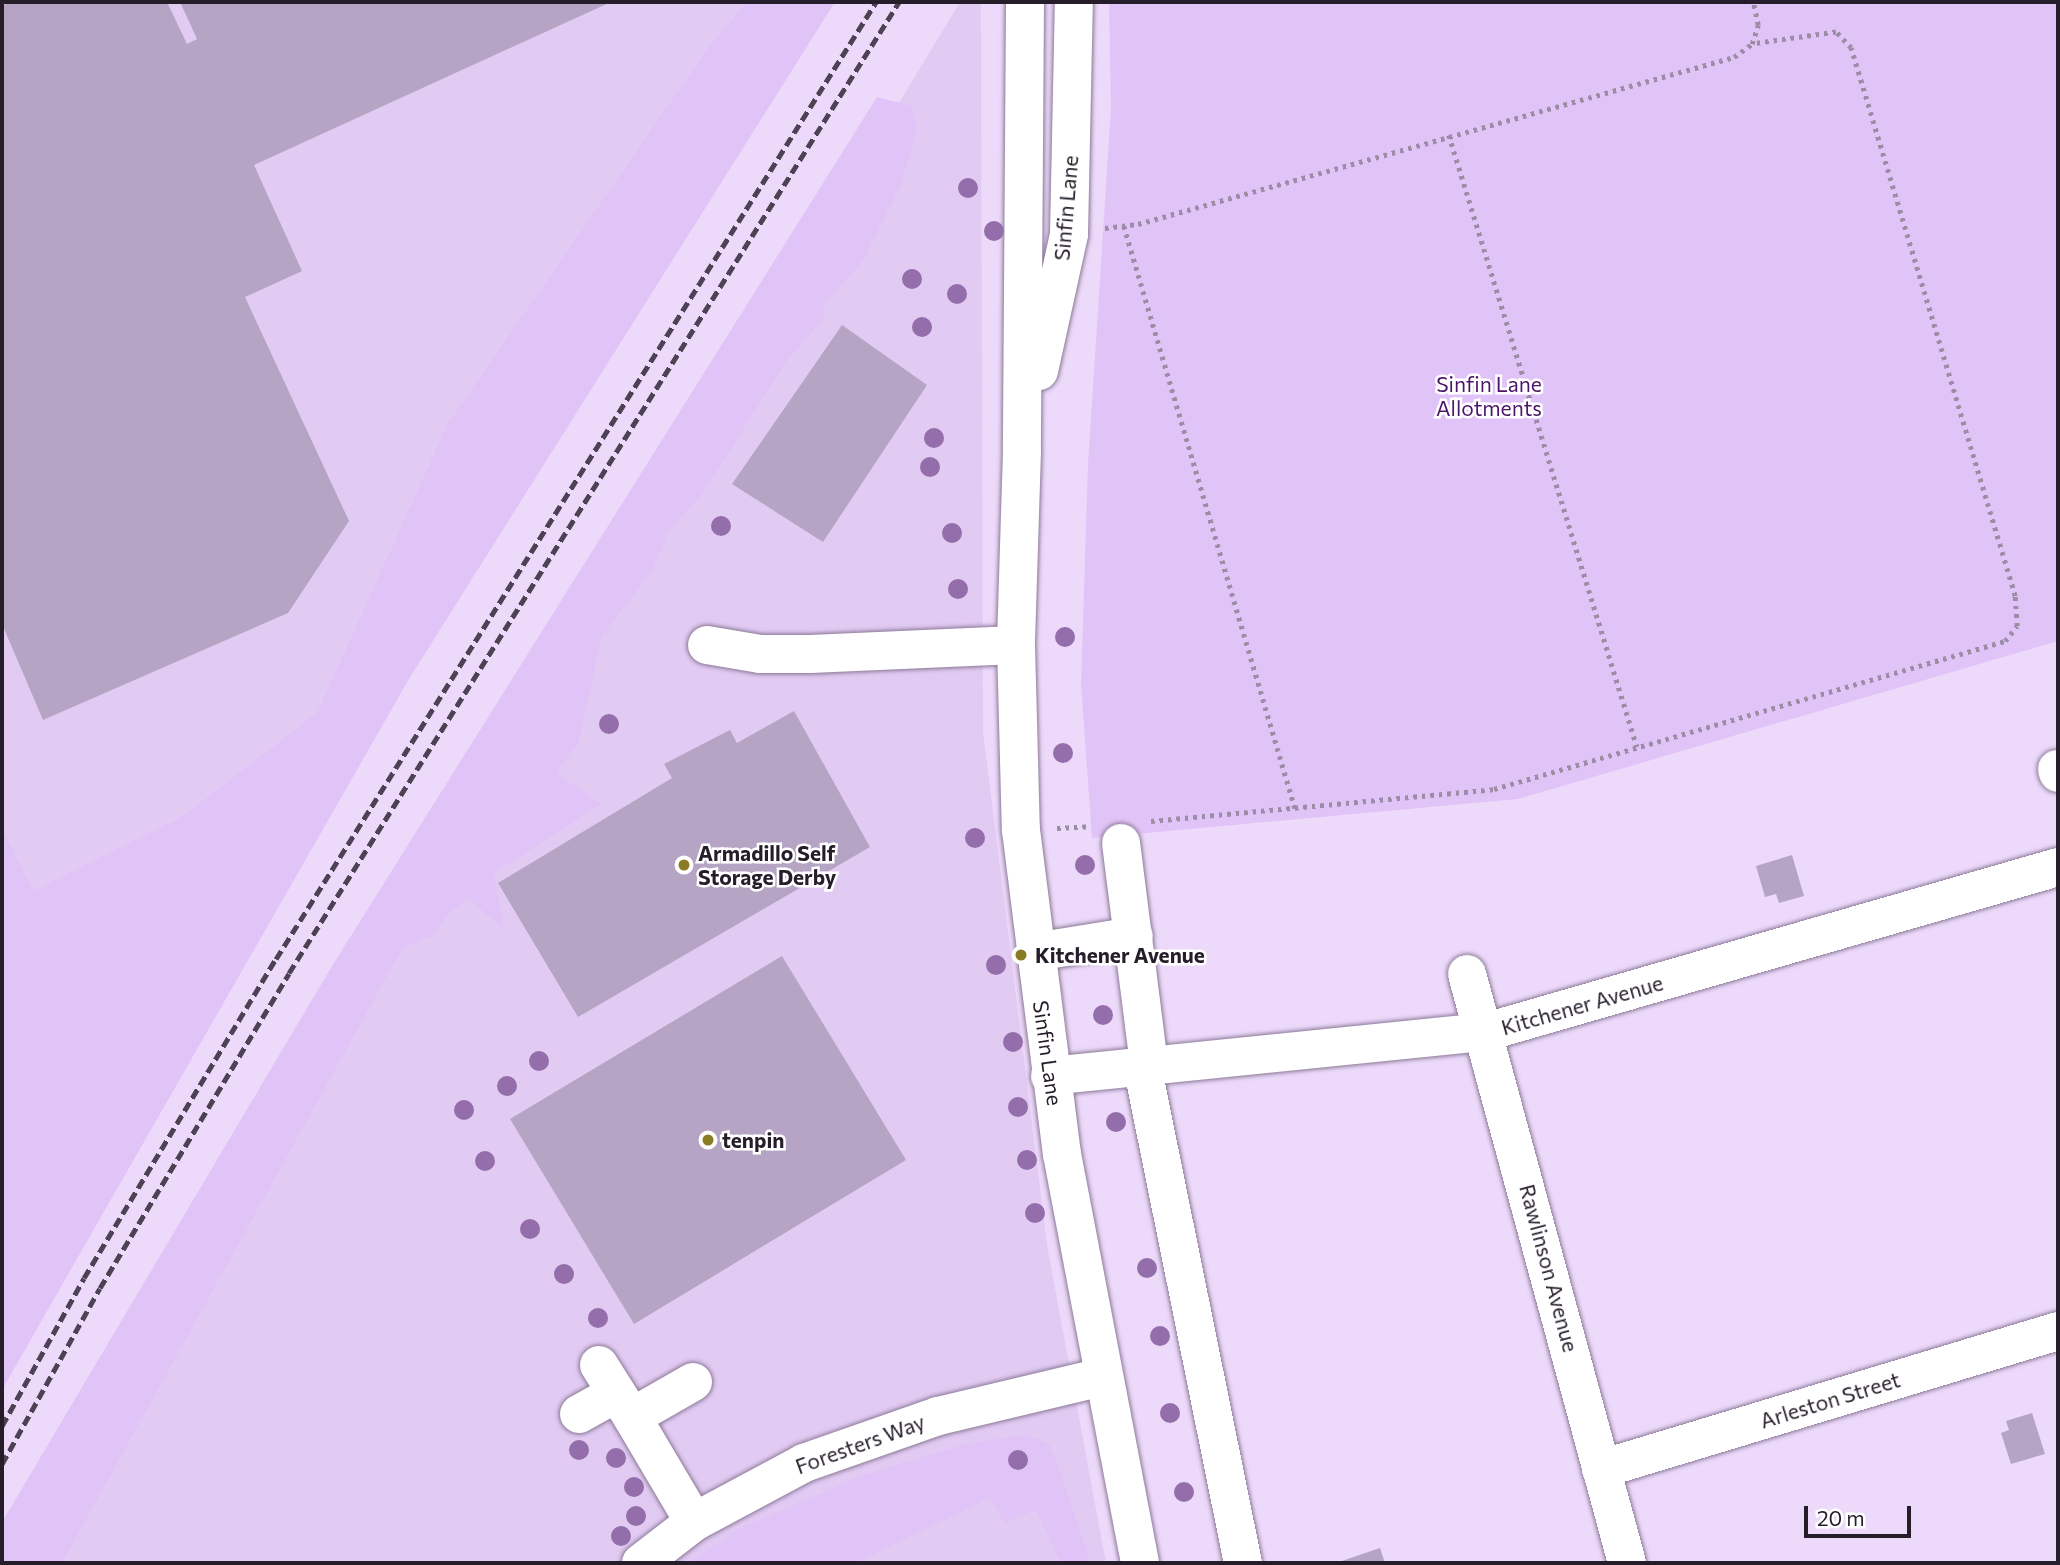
<!DOCTYPE html>
<style>
body{margin:0}
#map{position:relative;width:2060px;height:1565px;overflow:hidden;background:#eddafb;font-family:Commissioner,sans-serif}
div>[style]{position:absolute}
.built>*{inset:0;background:#e2cbf3}
.green>*{inset:0;background:#e1c4f7}
.building>*{inset:0;background:#b6a4c4}
.path>*{height:4.5px;margin-top:-2.25px;transform-origin:0;background:repeating-linear-gradient(90deg,#9b8da6 0 3.5px,transparent 0 8.5px)}
.roads{filter:drop-shadow(0 0 2px #8c7a98) drop-shadow(0 0 2px #8c7a98)}
.minor>*{height:38px;margin:-19px;padding:0 19px;transform-origin:19px;border-radius:19px;background:#fff}
.rail>*{height:5px;margin-top:-2.5px;transform-origin:0;background:repeating-linear-gradient(90deg,#4c4253 0 10px,transparent 0 15px)}
.trees>*{width:20px;height:20px;margin:-10px;border-radius:50%;background:#946eaa}
.dots>*{width:19px;height:19px;translate:-50% -50%;box-sizing:border-box;border:4px solid #fff;border-radius:50%}
span{translate:-50% -50%;white-space:nowrap;text-align:center;line-height:1.15;-webkit-text-stroke:5px #fff;paint-order:stroke}
.street-label{font-size:21px;color:#251d2a}
.park-label{font-size:21px;color:#4b1568}
.poi-label{font-size:21px;color:#251d2a;font-weight:700}
.left{translate:0 -50%;text-align:left}
.frame{position:absolute;inset:0;border:4px solid #251d2a;pointer-events:none}
.scale{position:absolute;left:1804px;top:1506px;width:107px;height:32px;box-sizing:border-box;border:4px solid #251d2a;border-top:0;padding-left:9px;font-size:21px;line-height:24px;white-space:nowrap;color:#251d2a;-webkit-text-stroke:5px #fff;paint-order:stroke}
</style>
<div id="map">
<div class="built">
<div style="clip-path:polygon(2px 2px,746px 2px,708px 47px,447px 424px,317px 712px,181px 817px,32px 892px,2px 828px)"></div>
<div style="clip-path:polygon(960px 2px,981px 2px,983px 731px,1047px 1245px,1106px 1563px,43px 1563px,195px 1266px)"></div>
</div>
<div class="green">
<div style="clip-path:polygon(746px 2px,835px 2px,409px 679px,2px 1390px,2px 828px,33px 891px,181px 817px,317px 712px,447px 424px,708px 47px)"></div>
<div style="clip-path:polygon(1109px 2px,2058px 2px,2058px 641px,1518px 799px,1092px 838px,1081px 684px,1088px 464px,1111px 108px)"></div>
<div style="clip-path:polygon(877px 97px,912px 106px,917px 131px,900px 187px,863px 261px,825px 304px,824px 319px,788px 359px,703px 493px,669px 531px,651px 572px,602px 636px,579px 741px,556px 773px,602px 804px,494px 873px,504px 930px,469px 899px,448px 914px,432px 936px,402px 949px,62px 1563px,2px 1563px,2px 1522px,332px 966px)"></div>
<div style="clip-path:polygon(1027px 1434px,1049px 1444px,1054px 1454px,1091px 1563px,1061px 1563px,1036px 1510px,1004px 1524px,990px 1498px,856px 1563px,688px 1563px,740px 1528px,864px 1475px,965px 1444px)"></div>
</div>
<div class="building">
<div style="clip-path:polygon(10px 2px,167px 2px,187px 44px,197px 39px,180px 2px,611px 2px,254px 165px,302px 271px,245px 297px,349px 521px,288px 613px,43px 720px,2px 624px,2px 6px)"></div>
<div style="clip-path:polygon(842px 325px,927px 385px,823px 542px,732px 484px)"></div>
<div style="clip-path:polygon(794px 711px,870px 847px,578px 1017px,498px 883px,672px 778px,664px 764px,730px 730px,737px 743px)"></div>
<div style="clip-path:polygon(1792px 855px,1804px 896px,1779px 903px,1776px 894px,1765px 897px,1756px 866px)"></div>
<div style="clip-path:polygon(782px 956px,906px 1160px,634px 1324px,510px 1119px)"></div>
<div style="clip-path:polygon(2032px 1413px,2045px 1454px,2011px 1464px,2001px 1433px,2009px 1430px,2006px 1421px)"></div>
<div style="clip-path:polygon(1380px 1548px,1385px 1563px,1336px 1563px)"></div>
</div>
<div class="path">
<div style="left:1449px;top:135px;width:640px;rotate:72.92deg"></div>
<div style="left:1124px;top:226px;width:607px;rotate:73.63deg"></div>
<div style="left:1105px;top:228px;width:33px;rotate:-7deg"></div>
<div style="left:1138px;top:224px;width:619px;rotate:-15.65deg"></div>
<div style="left:1734px;top:57px;width:22px;rotate:-36deg"></div>
<div style="left:1752px;top:44px;width:20px;rotate:-72deg"></div>
<div style="left:1758px;top:25px;width:24px;rotate:-102deg"></div>
<div style="left:1151px;top:821px;width:344px;rotate:-5.3deg"></div>
<div style="left:1494px;top:789px;width:532px;rotate:-16.15deg"></div>
<div style="left:2005px;top:641px;width:19px;rotate:-51deg"></div>
<div style="left:2017px;top:626px;width:30px;rotate:-94deg"></div>
<div style="left:2015px;top:596px;width:572px;rotate:-106.66deg"></div>
<div style="left:1851px;top:48px;width:22px;rotate:-133deg"></div>
<div style="left:1836px;top:32px;width:85px;rotate:171.9deg"></div>
<div style="left:1057px;top:828px;width:33px;rotate:-3deg"></div>
</div>
<div class="roads">
<div class="minor">
<div style="left:1025px;top:2px;width:449px;rotate:90.4deg"></div>
<div style="left:1022px;top:451px;width:194px;rotate:91.8deg"></div>
<div style="left:1016px;top:645px;width:185px;rotate:88.5deg"></div>
<div style="left:1021px;top:830px;width:327px;rotate:82.8deg"></div>
<div style="left:1062px;top:1154px;width:416px;rotate:79.2deg"></div>
<div style="left:1039px;top:371px;width:140px;rotate:-77.6deg"></div>
<div style="left:1069px;top:234px;width:232px;rotate:-88.8deg"></div>
<div style="left:707px;top:645px;width:54px;rotate:9.6deg"></div>
<div style="left:760px;top:654px;width:50px"></div>
<div style="left:810px;top:654px;width:206px;rotate:-2.5deg"></div>
<div style="left:2057px;top:769px;width:4px;rotate:76deg"></div>
<div style="left:1121px;top:843px;width:224px;rotate:82.8deg"></div>
<div style="left:1035px;top:952px;width:100px;rotate:-9.2deg"></div>
<div style="left:1467px;top:974px;width:610px;rotate:74.8deg"></div>
<div style="left:1142px;top:1065px;width:508px;rotate:78.54deg"></div>
<div style="left:1050px;top:1076px;width:438px;rotate:-5.8deg"></div>
<div style="left:1486px;top:1032px;width:595px;rotate:-16.09deg"></div>
<div style="left:599px;top:1365px;width:62px;rotate:57.6deg"></div>
<div style="left:693px;top:1382px;width:70px;rotate:150.2deg"></div>
<div style="left:632px;top:1417px;width:122px;rotate:59.4deg"></div>
<div style="left:579px;top:1414px;width:43px;rotate:-28.9deg"></div>
<div style="left:1601px;top:1469px;width:477px;rotate:-16.8deg"></div>
<div style="left:641px;top:1563px;width:67px;rotate:-37.7deg"></div>
<div style="left:694px;top:1522px;width:125px;rotate:-28.2deg"></div>
<div style="left:804px;top:1463px;width:142px;rotate:-19.3deg"></div>
<div style="left:938px;top:1416px;width:169px;rotate:-13.4deg"></div>
</div>
</div>
<div class="rail">
<div style="left:2px;top:1426px;width:169px;rotate:-61deg"></div>
<div style="left:84px;top:1278px;width:372px;rotate:-59deg"></div>
<div style="left:276px;top:959px;width:1130px;rotate:-57.91deg"></div>
<div style="left:2px;top:1464px;width:201px;rotate:-60.9deg"></div>
<div style="left:100px;top:1288px;width:367px;rotate:-59deg"></div>
<div style="left:289px;top:973px;width:1147px;rotate:-57.86deg"></div>
</div>
<div class="trees">
<div style="left:968px;top:188px"></div>
<div style="left:994px;top:231px"></div>
<div style="left:912px;top:279px"></div>
<div style="left:957px;top:294px"></div>
<div style="left:922px;top:327px"></div>
<div style="left:934px;top:438px"></div>
<div style="left:930px;top:467px"></div>
<div style="left:721px;top:526px"></div>
<div style="left:952px;top:533px"></div>
<div style="left:958px;top:589px"></div>
<div style="left:1065px;top:637px"></div>
<div style="left:609px;top:724px"></div>
<div style="left:1063px;top:753px"></div>
<div style="left:975px;top:838px"></div>
<div style="left:1085px;top:865px"></div>
<div style="left:996px;top:965px"></div>
<div style="left:1103px;top:1015px"></div>
<div style="left:1013px;top:1042px"></div>
<div style="left:539px;top:1061px"></div>
<div style="left:507px;top:1086px"></div>
<div style="left:1018px;top:1107px"></div>
<div style="left:464px;top:1110px"></div>
<div style="left:1116px;top:1122px"></div>
<div style="left:1027px;top:1160px"></div>
<div style="left:485px;top:1161px"></div>
<div style="left:1035px;top:1213px"></div>
<div style="left:530px;top:1229px"></div>
<div style="left:1147px;top:1268px"></div>
<div style="left:564px;top:1274px"></div>
<div style="left:598px;top:1318px"></div>
<div style="left:1160px;top:1336px"></div>
<div style="left:1170px;top:1413px"></div>
<div style="left:579px;top:1450px"></div>
<div style="left:616px;top:1458px"></div>
<div style="left:1018px;top:1460px"></div>
<div style="left:634px;top:1487px"></div>
<div style="left:1184px;top:1492px"></div>
<div style="left:636px;top:1516px"></div>
<div style="left:621px;top:1536px"></div>
</div>
<div class="dots">
<div style="left:684px;top:865px;background:#887b21"></div>
<div style="left:1021px;top:955px;background:#887b21"></div>
<div style="left:708px;top:1140px;background:#887b21"></div>
</div>
<div class="street-label">
<span style="left:1066px;top:208px;rotate:-85deg">Sinfin Lane</span>
<span style="left:1582px;top:1005px;rotate:-16deg">Kitchener Avenue</span>
<span style="left:1048px;top:1053px;rotate:82deg">Sinfin Lane</span>
<span style="left:1549px;top:1268px;rotate:75deg">Rawlinson Avenue</span>
<span style="left:1830px;top:1400px;rotate:-17deg">Arleston Street</span>
<span style="left:860px;top:1444px;rotate:-20deg">Foresters Way</span>
</div>
<div class="park-label">
<span style="left:1489px;top:396px">Sinfin Lane<br>Allotments</span>
</div>
<div class="poi-label">
<span class="left" style="left:698px;top:865px">Armadillo Self<br>Storage Derby</span>
<span class="left" style="left:1035px;top:955px">Kitchener Avenue</span>
<span class="left" style="left:722px;top:1140px">tenpin</span>
</div>
<div class="frame"></div>
<div class="scale">20 m</div>
</div>
